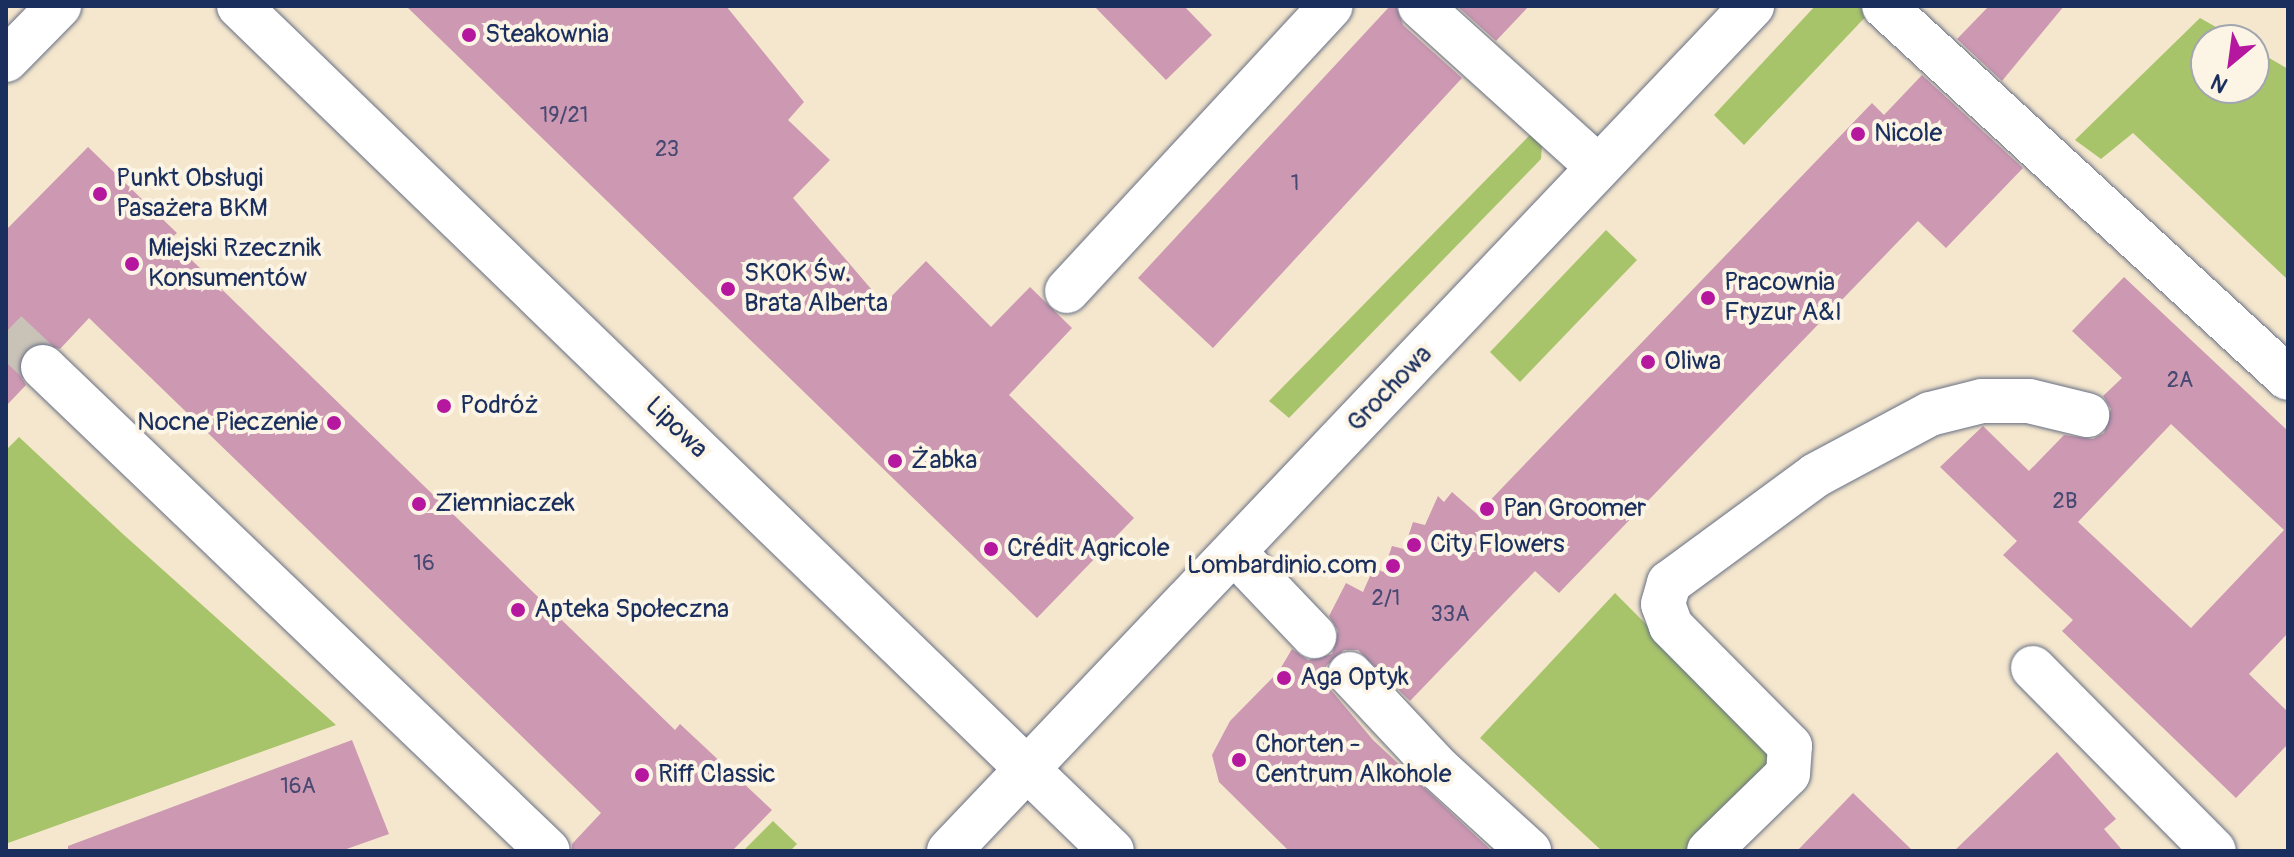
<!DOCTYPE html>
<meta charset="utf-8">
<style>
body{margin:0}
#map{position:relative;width:2294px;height:857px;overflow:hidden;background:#f5e7cd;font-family:Pangolin,sans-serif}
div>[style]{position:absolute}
.green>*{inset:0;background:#a8c46b}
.building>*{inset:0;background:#cc98b2}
.minor-tunnel>*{height:44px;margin-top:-22px;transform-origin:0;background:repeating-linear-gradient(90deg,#c9c2b7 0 44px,transparent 0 66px)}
.roads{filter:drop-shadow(0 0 2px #676f85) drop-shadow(0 0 2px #676f85)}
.minor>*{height:44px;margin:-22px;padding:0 22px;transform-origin:22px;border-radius:22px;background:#fff}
.dots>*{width:22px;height:22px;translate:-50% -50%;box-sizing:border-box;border:4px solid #fcf5e5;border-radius:50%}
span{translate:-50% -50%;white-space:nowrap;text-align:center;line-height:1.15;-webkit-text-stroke:8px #fcf5e5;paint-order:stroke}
.number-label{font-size:22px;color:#474973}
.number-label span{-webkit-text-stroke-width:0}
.poi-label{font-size:26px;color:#1b2f5e}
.left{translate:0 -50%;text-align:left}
.right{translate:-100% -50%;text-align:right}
.street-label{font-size:26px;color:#1b2f5e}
.frame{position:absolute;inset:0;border:8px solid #1b2f5e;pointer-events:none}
.north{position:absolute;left:2190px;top:24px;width:80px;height:80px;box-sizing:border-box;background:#fcf5e5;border:2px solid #a2a6af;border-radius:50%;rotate:209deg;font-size:22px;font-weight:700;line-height:32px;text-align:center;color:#1b2f5e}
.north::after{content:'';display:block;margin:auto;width:28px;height:36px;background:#b5179e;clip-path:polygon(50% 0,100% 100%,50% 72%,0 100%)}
</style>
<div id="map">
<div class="green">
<div style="clip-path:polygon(1815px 6px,1866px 6px,1871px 11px,1744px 145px,1714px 115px)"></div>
<div style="clip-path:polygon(2200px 18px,2239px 40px,2206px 40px,2206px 88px,2254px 88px,2254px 49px,2288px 69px,2288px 280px,2133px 133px,2101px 159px,2075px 140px)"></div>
<div style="clip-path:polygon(1530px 135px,1542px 146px,1541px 159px,1289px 418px,1269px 401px)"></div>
<div style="clip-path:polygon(1606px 230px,1637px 260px,1520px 382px,1490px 352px)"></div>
<div style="clip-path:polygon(19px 437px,124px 535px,336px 725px,8px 843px,6px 450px)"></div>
<div style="clip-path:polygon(1615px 593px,1769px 748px,1771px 770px,1689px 851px,1602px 851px,1480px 738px)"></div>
<div style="clip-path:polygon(773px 821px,797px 844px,790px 851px,743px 851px)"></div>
</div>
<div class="building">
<div style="clip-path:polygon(406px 6px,726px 6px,804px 102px,788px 120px,830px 160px,793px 198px,884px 304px,926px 261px,991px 327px,1030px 287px,1072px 328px,1009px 395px,1134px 518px,1037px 618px)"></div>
<div style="clip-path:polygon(1094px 6px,1184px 6px,1212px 35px,1166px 80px)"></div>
<div style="clip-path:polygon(1390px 6px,1396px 6px,1403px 25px,1462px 78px,1213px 348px,1138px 278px)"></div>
<div style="clip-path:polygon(1457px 6px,1529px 6px,1496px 41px)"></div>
<div style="clip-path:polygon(1989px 6px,2064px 6px,2002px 81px,1957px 39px)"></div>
<div style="clip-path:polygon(1922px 75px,2023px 168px,1946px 248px,1918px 221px,1559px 593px,1535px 571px,1410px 701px,1358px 650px,1344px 650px,1326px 666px,1331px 690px,1373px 740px,1492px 851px,1289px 851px,1219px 782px,1212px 755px,1230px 721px,1279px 671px,1292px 649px,1308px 660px,1332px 654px,1338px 631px,1329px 616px,1346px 583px,1363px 592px,1374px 567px,1383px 572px,1392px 546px,1404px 549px,1413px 522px,1425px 525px,1438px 496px,1444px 502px,1452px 492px,1477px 514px,1872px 103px,1884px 115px)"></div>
<div style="clip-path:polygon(88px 147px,177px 233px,170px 239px,675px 730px,680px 724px,772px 810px,732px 851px,572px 851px,572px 844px,601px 813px,89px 318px,60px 349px,37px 343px,24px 350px,19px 373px,26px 385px,6px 406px,6px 230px)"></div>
<div style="clip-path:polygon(evenodd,2124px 277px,2288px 431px,2288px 633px,2249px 674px,2288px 712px,2288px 744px,2236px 798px,2062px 631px,2073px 620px,2003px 555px,2017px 541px,1940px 467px,1983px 426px,2029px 471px,2064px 435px,2093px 439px,2104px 433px,2111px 409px,2103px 396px,2122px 378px,2072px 331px,2124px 277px,2171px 424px,2284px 530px,2191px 628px,2078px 522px,2171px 424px)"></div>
<div style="clip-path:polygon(352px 740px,389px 834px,341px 851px,68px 851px,68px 846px)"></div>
<div style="clip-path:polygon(2057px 752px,2116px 819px,2104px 829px,2123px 851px,1954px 851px)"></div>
<div style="clip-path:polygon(1853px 793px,1913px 851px,1797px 851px)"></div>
</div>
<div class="minor-tunnel">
<div style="left:6px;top:332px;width:51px;rotate:43.4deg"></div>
</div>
<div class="roads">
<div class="minor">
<div style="left:239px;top:6px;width:1215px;rotate:44.07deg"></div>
<div style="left:1420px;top:6px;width:240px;rotate:42.1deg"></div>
<div style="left:1884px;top:6px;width:549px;rotate:42.64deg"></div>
<div style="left:6px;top:60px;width:76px;rotate:-45.5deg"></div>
<div style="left:1067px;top:291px;width:388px;rotate:-47.2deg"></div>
<div style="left:43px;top:367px;width:699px;rotate:43.78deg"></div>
<div style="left:1235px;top:553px;width:115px;rotate:46.4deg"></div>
<div style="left:2033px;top:668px;width:257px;rotate:45.3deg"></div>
<div style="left:1350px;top:674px;width:130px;rotate:46.9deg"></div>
<div style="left:1439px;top:769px;width:122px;rotate:42.3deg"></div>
<div style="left:949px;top:851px;width:1166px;rotate:-46.46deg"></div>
<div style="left:1709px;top:851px;width:110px;rotate:-44.3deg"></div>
<div style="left:1788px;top:774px;width:28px;rotate:-86deg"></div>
<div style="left:1790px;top:746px;width:169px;rotate:-134.8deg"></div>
<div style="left:1671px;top:626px;width:23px;rotate:-110deg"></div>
<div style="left:1663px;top:604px;width:22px;rotate:-74deg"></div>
<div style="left:1669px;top:583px;width:182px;rotate:-36.3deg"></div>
<div style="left:1816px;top:475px;width:129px;rotate:-28.2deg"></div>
<div style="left:1930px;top:414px;width:54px;rotate:-14deg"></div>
<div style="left:1982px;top:401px;width:47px"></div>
<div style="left:2029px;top:401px;width:60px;rotate:13.6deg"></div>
</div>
</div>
<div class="dots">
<div style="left:469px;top:35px;background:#b5179e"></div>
<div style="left:1858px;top:134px;background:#b5179e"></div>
<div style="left:100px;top:194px;background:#b5179e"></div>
<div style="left:132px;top:264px;background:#b5179e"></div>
<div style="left:728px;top:289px;background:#b5179e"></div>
<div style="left:1708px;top:298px;background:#b5179e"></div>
<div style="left:1648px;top:362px;background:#b5179e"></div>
<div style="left:444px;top:406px;background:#b5179e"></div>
<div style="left:334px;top:423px;background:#b5179e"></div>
<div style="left:895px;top:461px;background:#b5179e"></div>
<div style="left:419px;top:504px;background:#b5179e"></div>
<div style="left:1487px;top:509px;background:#b5179e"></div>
<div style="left:1414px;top:545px;background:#b5179e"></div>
<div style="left:991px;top:549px;background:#b5179e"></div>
<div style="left:1393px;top:566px;background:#b5179e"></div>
<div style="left:518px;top:610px;background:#b5179e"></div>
<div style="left:1284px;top:678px;background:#b5179e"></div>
<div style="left:1239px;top:760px;background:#b5179e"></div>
<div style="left:642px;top:775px;background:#b5179e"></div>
</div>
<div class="number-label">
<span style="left:564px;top:116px">19/21</span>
<span style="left:667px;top:150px">23</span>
<span style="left:1295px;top:184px">1</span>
<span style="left:2180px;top:381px">2A</span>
<span style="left:2065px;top:502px">2B</span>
<span style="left:424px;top:564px">16</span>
<span style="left:1386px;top:599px">2/1</span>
<span style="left:1450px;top:615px">33A</span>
<span style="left:298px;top:787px">16A</span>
</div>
<div class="poi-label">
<span class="left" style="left:485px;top:35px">Steakownia</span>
<span class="left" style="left:1874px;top:134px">Nicole</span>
<span class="left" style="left:116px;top:194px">Punkt Obsługi<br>Pasażera BKM</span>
<span class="left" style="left:148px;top:264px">Miejski Rzecznik<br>Konsumentów</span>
<span class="left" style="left:744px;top:289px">SKOK Św.<br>Brata Alberta</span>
<span class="left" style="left:1724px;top:298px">Pracownia<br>Fryzur A&amp;I</span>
<span class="left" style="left:1664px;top:362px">Oliwa</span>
<span class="left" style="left:460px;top:406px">Podróż</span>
<span class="right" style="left:318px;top:423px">Nocne Pieczenie</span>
<span class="left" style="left:911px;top:461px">Żabka</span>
<span class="left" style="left:435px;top:504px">Ziemniaczek</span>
<span class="left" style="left:1503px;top:509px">Pan Groomer</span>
<span class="left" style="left:1430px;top:545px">City Flowers</span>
<span class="left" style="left:1007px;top:549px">Crédit Agricole</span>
<span class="right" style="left:1377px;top:566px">Lombardinio.com</span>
<span class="left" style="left:534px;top:610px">Apteka Społeczna</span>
<span class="left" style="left:1300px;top:678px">Aga Optyk</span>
<span class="left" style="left:1255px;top:760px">Chorten -<br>Centrum Alkohole</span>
<span class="left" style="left:658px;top:775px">Riff Classic</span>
</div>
<div class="street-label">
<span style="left:1390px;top:389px;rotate:-46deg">Grochowa</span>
<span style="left:676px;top:428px;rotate:44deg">Lipowa</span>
</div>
<div class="frame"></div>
<div class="north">N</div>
</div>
